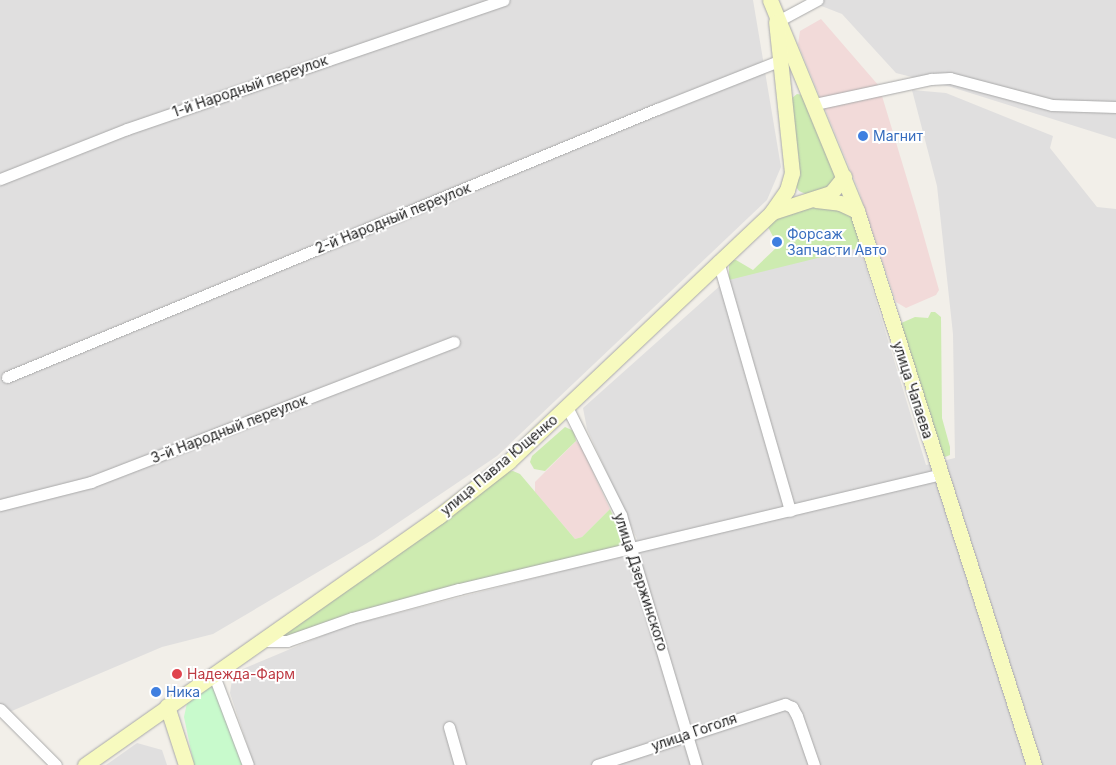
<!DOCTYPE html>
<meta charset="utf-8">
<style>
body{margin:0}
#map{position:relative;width:1116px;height:765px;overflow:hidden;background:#f2efe9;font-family:Inter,sans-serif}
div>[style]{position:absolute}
.residential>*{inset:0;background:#e0dfdf}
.commercial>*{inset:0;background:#f2dad9}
.grass>*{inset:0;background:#cdebb0}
.park>*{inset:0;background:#c8facc}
.roads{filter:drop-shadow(0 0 1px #a9a9a9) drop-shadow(0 0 1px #a9a9a9)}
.street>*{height:11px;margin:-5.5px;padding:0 5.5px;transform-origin:5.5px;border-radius:5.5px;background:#fff}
.secondary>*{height:15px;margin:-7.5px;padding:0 7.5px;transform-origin:7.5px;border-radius:7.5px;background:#f7fabf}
.dots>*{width:14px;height:14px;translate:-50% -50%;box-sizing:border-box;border:2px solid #fff;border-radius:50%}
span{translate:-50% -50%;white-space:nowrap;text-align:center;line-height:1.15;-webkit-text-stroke:4px #fff;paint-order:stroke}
.street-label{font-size:14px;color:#222}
.shop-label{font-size:14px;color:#366cbe}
.left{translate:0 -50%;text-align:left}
.health-label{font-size:14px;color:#be3a42}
</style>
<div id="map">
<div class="residential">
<div style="clip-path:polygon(0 0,753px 0,781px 167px,767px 200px,497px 456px,374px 539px,213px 634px,162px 647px,0 716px)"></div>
<div style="clip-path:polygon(806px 0,1116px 0,1116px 139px,951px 87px,896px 73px,842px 14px)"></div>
<div style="clip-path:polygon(912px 90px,946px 93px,1053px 136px,1050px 148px,1097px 207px,1116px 209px,1116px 765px,254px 765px,230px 693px,233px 673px,343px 627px,625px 555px,637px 539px,587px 429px,583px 408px,731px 276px,855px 244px,863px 258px,926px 465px,955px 458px,953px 334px,937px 186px)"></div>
<div style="clip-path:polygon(137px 743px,162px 750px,167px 765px,106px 765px)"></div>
</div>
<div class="commercial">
<div style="clip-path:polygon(821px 19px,879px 86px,917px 212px,939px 290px,936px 295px,906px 308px,896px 302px,859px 191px,798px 44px,800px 31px)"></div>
<div style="clip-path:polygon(576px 441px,581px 446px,610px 509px,582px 537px,575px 539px,535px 492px,535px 482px)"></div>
</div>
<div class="grass">
<div style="clip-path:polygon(797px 94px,803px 95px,837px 175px,834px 184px,808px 195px,799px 191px,795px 185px,799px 160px,791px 105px,792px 98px)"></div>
<div style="clip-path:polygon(820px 207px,852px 213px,862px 247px,729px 280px,729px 260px,736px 260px,753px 270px,778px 246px,768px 227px,771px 221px,797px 209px)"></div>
<div style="clip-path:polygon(931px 312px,935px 312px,941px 317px,942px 418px,950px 447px,950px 455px,945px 457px,940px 453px,899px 324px,915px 317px,928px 318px)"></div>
<div style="clip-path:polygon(565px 427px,574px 431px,576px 441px,545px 471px,534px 469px,530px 462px,532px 456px)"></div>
<div style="clip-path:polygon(513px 471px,520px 474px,575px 539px,582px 537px,610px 509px,623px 538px,619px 547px,286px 637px,283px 634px,504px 472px)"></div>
</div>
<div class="park">
<div style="clip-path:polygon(210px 685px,214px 688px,245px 765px,194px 765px,184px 717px,187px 703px)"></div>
</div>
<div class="roads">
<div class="street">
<div style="left:776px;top:22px;width:47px;rotate:-28.2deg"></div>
<div style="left:815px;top:104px;width:119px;rotate:-12.2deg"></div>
<div style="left:931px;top:79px;width:19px;rotate:-3deg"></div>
<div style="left:950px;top:78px;width:106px;rotate:14.8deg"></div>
<div style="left:1052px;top:105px;width:64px;rotate:1.8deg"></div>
<div style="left:0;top:179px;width:136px;rotate:-21.5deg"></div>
<div style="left:127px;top:129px;width:398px;rotate:-18.9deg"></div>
<div style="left:718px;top:261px;width:260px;rotate:73.9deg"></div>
<div style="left:7px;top:377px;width:703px;rotate:-22.41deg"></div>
<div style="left:657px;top:109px;width:131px;rotate:-21.5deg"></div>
<div style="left:567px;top:407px;width:121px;rotate:63.4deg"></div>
<div style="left:621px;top:515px;width:261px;rotate:73.3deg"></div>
<div style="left:0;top:505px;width:94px;rotate:-14.2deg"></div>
<div style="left:91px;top:482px;width:389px;rotate:-21.1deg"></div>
<div style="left:259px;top:641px;width:28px"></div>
<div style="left:287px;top:641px;width:69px;rotate:-19.5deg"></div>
<div style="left:352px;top:618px;width:111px;rotate:-15.2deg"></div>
<div style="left:459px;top:589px;width:495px;rotate:-13.4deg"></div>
<div style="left:213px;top:673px;width:98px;rotate:69.2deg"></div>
<div style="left:0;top:709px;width:79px;rotate:45deg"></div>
<div style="left:449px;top:727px;width:40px;rotate:74deg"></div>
<div style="left:597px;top:765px;width:198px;rotate:-18deg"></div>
<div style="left:785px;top:704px;width:8px;rotate:23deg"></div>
<div style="left:792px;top:707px;width:10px;rotate:61deg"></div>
<div style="left:797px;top:716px;width:52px;rotate:70.9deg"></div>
</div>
<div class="secondary">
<div style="left:770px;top:0;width:228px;rotate:67.6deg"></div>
<div style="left:857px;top:211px;width:582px;rotate:72.28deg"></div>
<div style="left:816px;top:200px;width:24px;rotate:7deg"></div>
<div style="left:840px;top:203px;width:19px;rotate:25deg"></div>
<div style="left:772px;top:212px;width:62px;rotate:-17.9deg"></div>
<div style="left:831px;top:193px;width:21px;rotate:-51deg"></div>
<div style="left:167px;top:706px;width:62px;rotate:72.1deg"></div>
<div style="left:85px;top:765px;width:433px;rotate:-35.1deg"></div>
<div style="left:439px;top:516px;width:88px;rotate:-38deg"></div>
<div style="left:508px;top:462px;width:362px;rotate:-43.4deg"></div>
<div style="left:771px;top:213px;width:28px;rotate:-55deg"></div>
<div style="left:787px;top:190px;width:18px;rotate:-74deg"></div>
<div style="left:792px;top:173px;width:152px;rotate:-96deg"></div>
</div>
</div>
<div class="dots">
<div style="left:863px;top:136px;background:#3f7fe0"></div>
<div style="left:777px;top:242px;background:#3f7fe0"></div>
<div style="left:177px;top:674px;background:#e0444e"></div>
<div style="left:156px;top:692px;background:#3f7fe0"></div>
</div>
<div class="street-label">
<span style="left:250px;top:86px;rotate:-19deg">1-й Народный переулок</span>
<span style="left:393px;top:218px;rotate:-22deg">2-й Народный переулок</span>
<span style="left:913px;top:390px;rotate:72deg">улица Чапаева</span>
<span style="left:229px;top:429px;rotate:-21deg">3-й Народный переулок</span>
<span style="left:499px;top:465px;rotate:-40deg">улица Павла Ющенко</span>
<span style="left:641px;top:582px;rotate:72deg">улица Дзержинского</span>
<span style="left:694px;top:732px;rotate:-19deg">улица Гоголя</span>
</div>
<div class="shop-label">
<span class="left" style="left:873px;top:136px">Магнит</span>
<span class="left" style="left:787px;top:242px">Форсаж<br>Запчасти Авто</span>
<span class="left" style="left:166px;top:692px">Ника</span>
</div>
<div class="health-label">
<span class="left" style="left:187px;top:674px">Надежда-Фарм</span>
</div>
</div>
